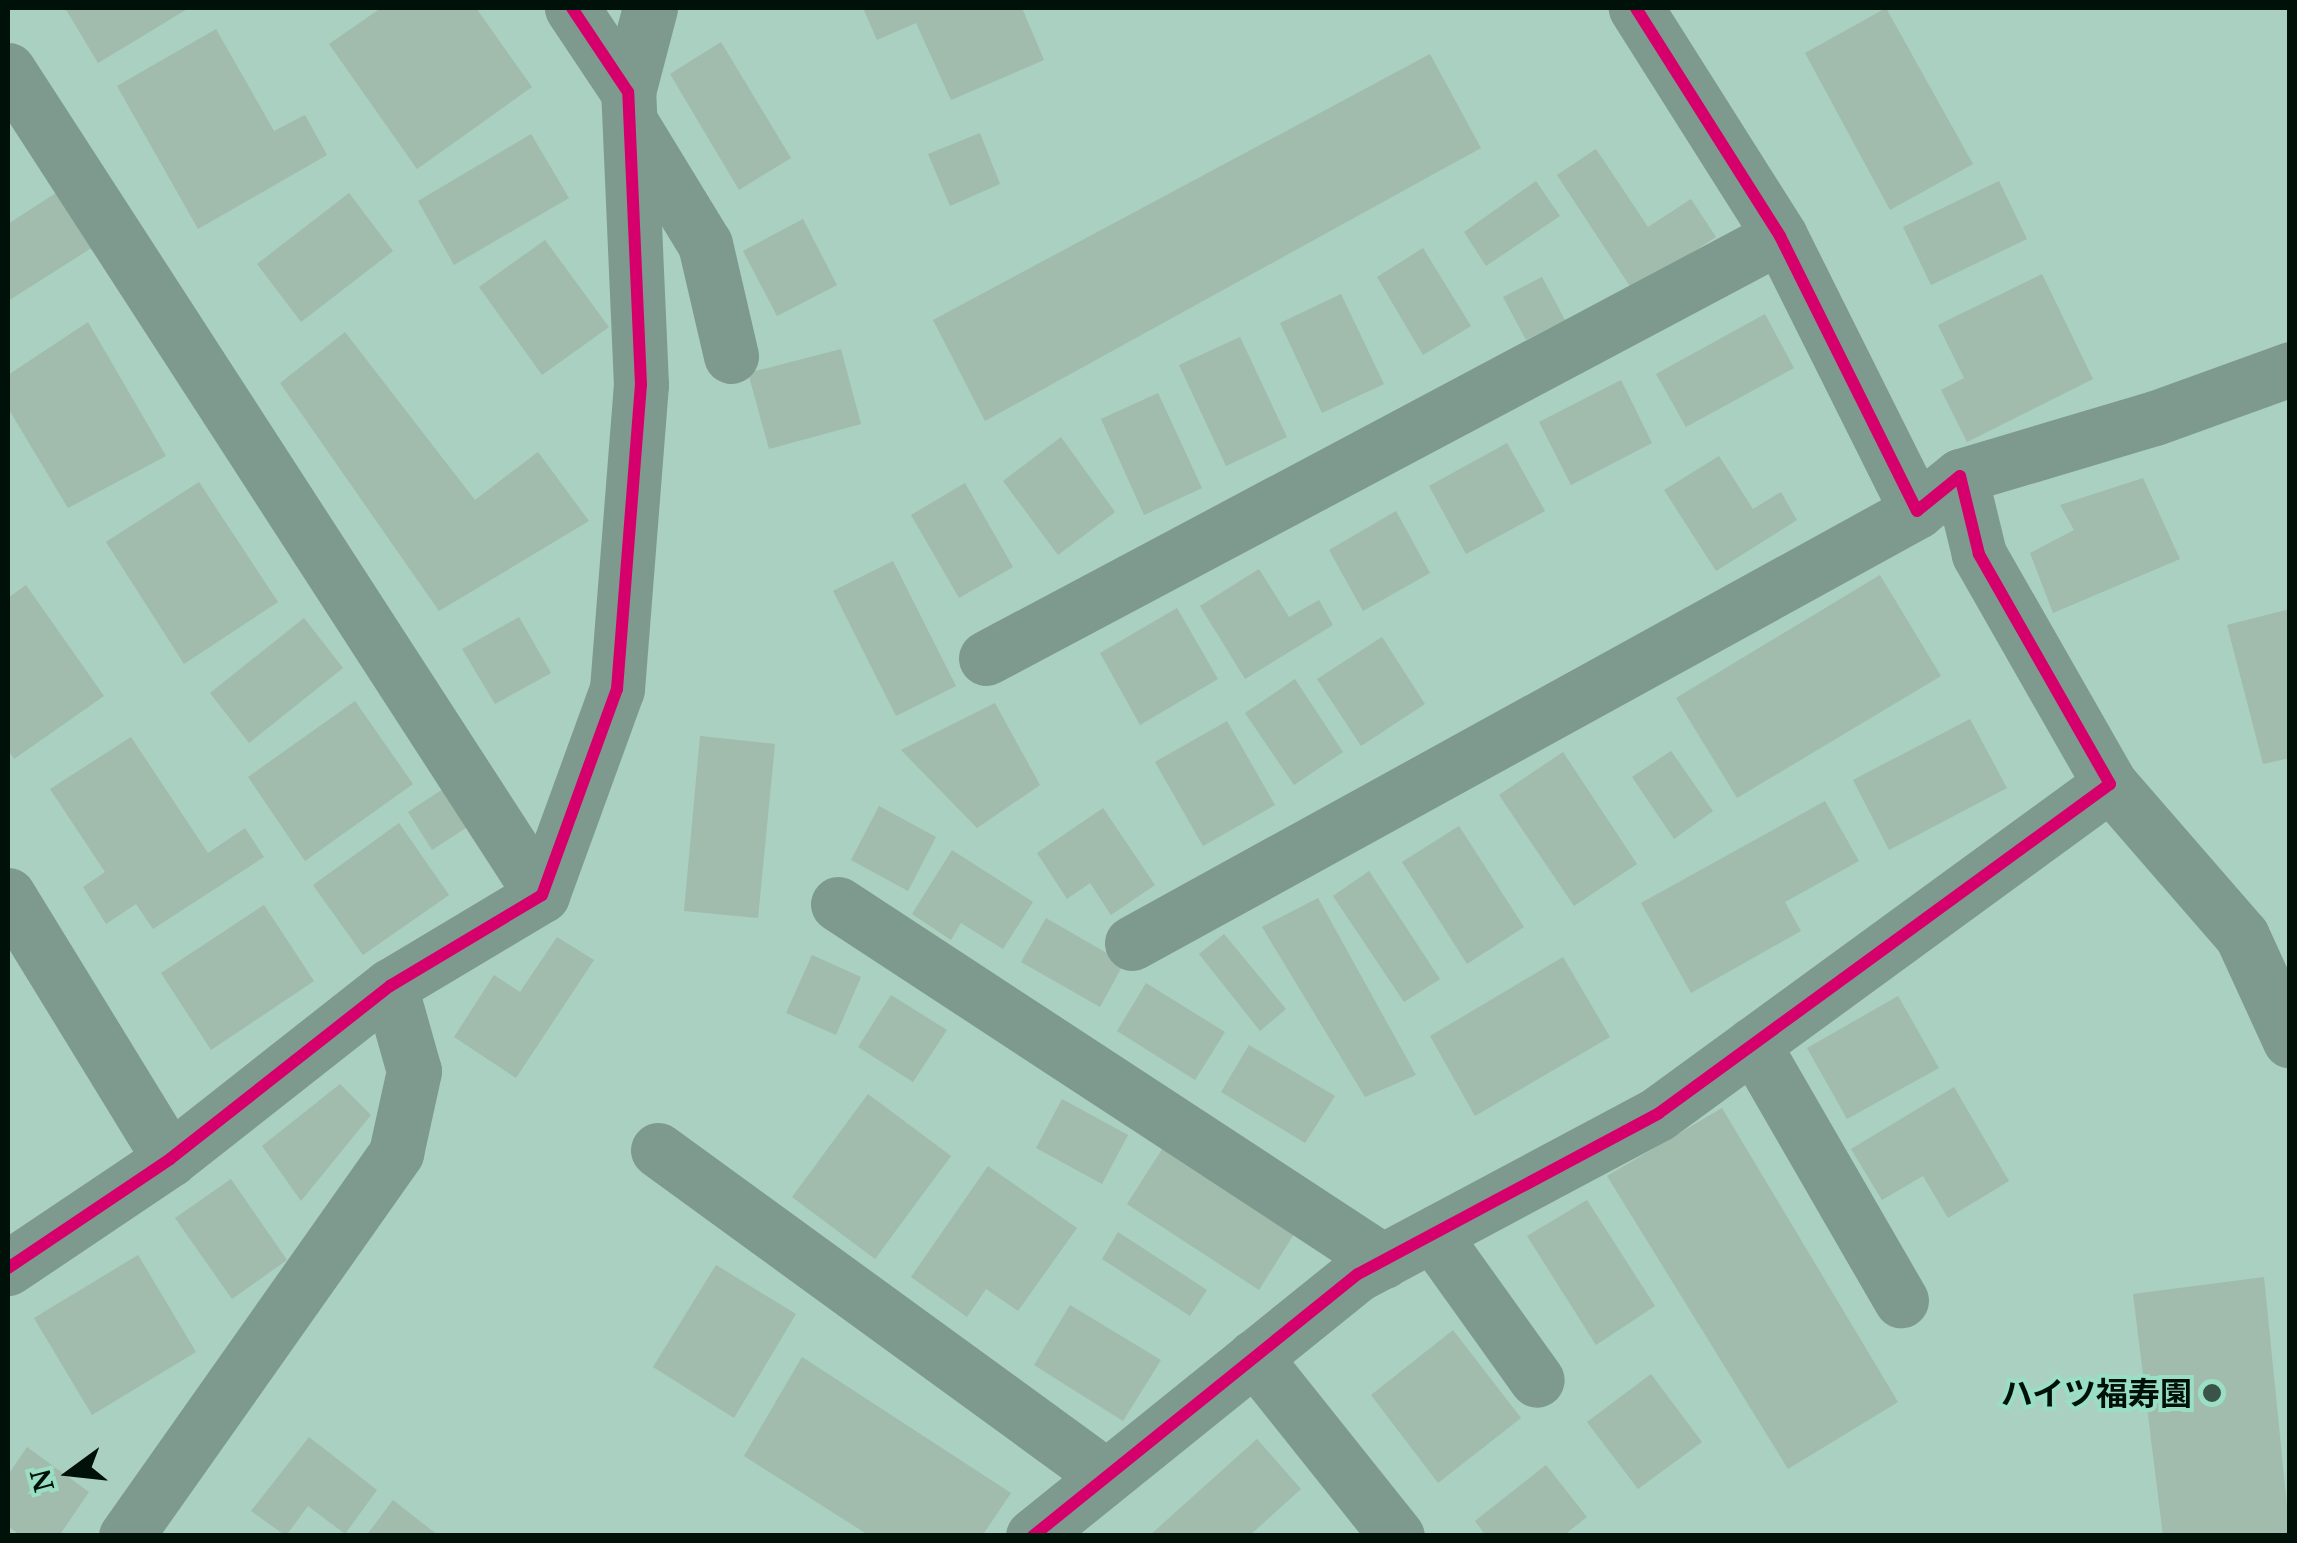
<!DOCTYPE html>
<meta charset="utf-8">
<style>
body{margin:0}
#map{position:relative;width:2297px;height:1543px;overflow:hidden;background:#a9d0c0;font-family:"Noto Serif","Noto Sans JP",serif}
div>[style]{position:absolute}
.building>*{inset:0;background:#a1bbac}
.minor>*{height:55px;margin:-27.5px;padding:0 27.5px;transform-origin:27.5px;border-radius:27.5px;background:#7e9a8f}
.cycleway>*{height:12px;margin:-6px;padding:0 6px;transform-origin:6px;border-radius:6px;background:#d6006c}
.dots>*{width:28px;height:28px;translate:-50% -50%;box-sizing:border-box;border:5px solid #9adfc3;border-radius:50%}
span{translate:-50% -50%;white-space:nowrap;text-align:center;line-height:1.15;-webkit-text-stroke:8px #9adfc3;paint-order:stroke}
.poi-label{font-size:32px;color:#001109;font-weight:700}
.right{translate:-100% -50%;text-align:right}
.frame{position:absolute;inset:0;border:10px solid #001109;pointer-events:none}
.north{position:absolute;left:20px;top:1423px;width:100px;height:100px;-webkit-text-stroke:8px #9adfc3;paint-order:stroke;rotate:255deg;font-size:28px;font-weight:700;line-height:40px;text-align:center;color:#001109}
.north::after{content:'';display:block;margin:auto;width:35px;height:45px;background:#001109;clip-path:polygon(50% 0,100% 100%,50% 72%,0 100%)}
</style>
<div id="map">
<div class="building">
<div style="clip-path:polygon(65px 8px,189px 8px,98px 63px)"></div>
<div style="clip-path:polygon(381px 8px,476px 8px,532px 87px,417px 169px,329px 44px)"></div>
<div style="clip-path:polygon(863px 8px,1022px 8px,1044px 60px,951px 100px,916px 23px,877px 40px)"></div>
<div style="clip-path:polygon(1886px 8px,1973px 164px,1890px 210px,1805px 53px)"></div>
<div style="clip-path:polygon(216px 29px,274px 131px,305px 115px,327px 155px,198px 229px,117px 86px)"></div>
<div style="clip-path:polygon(721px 42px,791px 158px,739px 190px,670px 74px)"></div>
<div style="clip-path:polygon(1430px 54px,1481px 148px,985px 421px,933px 320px)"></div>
<div style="clip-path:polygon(980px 133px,1000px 184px,950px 206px,928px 154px)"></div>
<div style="clip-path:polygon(531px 134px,569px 198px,454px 265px,418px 201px)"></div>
<div style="clip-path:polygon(1596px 149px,1648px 227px,1691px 199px,1716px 237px,1633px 291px,1557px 175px)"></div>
<div style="clip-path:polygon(1536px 181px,1560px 216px,1486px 266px,1464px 232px)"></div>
<div style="clip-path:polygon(1999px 181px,2027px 239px,1931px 285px,1903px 227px)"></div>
<div style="clip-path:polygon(59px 191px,93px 247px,8px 301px,8px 224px)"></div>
<div style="clip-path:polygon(349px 193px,393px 251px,301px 322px,257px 264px)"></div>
<div style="clip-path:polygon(803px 219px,837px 285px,777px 316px,743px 251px)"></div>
<div style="clip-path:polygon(545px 240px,609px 327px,542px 375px,479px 287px)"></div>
<div style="clip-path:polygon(1423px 248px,1471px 326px,1423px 355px,1377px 277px)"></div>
<div style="clip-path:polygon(2042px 274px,2093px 379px,1967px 442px,1941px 390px,1964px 378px,1938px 325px)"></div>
<div style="clip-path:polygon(1542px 277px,1565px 320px,1526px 340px,1503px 297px)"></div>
<div style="clip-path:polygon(1341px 294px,1384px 384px,1322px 413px,1280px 323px)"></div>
<div style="clip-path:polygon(1765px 314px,1794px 368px,1686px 427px,1656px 374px)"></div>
<div style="clip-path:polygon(88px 322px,166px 456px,68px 508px,8px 408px,8px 375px)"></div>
<div style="clip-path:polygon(345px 332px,475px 500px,538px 452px,589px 521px,439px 611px,280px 383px)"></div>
<div style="clip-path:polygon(1240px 337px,1287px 437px,1226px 466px,1179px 365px)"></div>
<div style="clip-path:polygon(841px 349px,861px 424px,769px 449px,748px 373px)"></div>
<div style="clip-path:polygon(1621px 380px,1652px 443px,1571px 485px,1539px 422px)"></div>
<div style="clip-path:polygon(1158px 393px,1202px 488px,1144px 515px,1101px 419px)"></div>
<div style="clip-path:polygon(1061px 437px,1115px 512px,1058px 555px,1003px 481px)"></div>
<div style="clip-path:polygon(1507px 443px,1545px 511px,1466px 554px,1429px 486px)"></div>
<div style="clip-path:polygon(1719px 456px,1753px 509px,1781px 492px,1797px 520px,1716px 571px,1664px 490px)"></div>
<div style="clip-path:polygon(2143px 478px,2180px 559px,2053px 613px,2030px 553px,2074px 530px,2060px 505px)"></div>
<div style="clip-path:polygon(199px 482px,278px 602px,184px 664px,106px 542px)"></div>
<div style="clip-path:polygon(965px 483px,1013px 567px,959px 598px,911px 515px)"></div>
<div style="clip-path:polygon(1396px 511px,1430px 573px,1363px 611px,1329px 550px)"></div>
<div style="clip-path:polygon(893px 561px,956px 686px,896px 716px,833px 591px)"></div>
<div style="clip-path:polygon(1259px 569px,1289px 617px,1319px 600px,1333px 625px,1245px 679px,1200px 606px)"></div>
<div style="clip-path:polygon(1880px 575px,1941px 676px,1737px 798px,1676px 698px)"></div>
<div style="clip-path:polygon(26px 585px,104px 696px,14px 759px,8px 750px,8px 598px)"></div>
<div style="clip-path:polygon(1177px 608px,1218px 679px,1140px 725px,1100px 653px)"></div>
<div style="clip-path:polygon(2290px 609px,2290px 758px,2263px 764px,2227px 625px)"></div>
<div style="clip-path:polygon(519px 617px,551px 673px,495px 704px,462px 649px)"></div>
<div style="clip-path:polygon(304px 618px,343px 668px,249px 743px,210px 693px)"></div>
<div style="clip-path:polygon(1382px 637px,1425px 704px,1361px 746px,1317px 679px)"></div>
<div style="clip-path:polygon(1295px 679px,1343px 752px,1294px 785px,1245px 713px)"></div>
<div style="clip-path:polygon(355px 701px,413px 784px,305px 861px,248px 777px)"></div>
<div style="clip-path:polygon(995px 703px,1040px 785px,977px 828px,901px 750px)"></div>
<div style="clip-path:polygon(1970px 719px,2007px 788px,1889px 850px,1853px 780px)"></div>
<div style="clip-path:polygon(1227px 721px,1275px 805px,1203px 846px,1155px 762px)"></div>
<div style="clip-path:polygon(700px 736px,775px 744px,758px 918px,684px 911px)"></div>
<div style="clip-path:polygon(131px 737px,208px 853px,245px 828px,264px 857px,153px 929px,136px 904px,106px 924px,83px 887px,105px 872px,50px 789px)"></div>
<div style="clip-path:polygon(1671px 751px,1713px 811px,1674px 839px,1632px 777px)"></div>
<div style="clip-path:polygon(1563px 752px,1637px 864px,1574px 906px,1499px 795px)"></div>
<div style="clip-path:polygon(446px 787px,472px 824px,432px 850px,408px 812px)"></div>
<div style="clip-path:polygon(1825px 801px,1859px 861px,1785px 902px,1801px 931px,1691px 993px,1641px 903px)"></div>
<div style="clip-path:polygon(879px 806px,936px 837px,908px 891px,851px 860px)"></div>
<div style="clip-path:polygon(1103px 808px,1155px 885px,1111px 915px,1090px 883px,1067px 899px,1037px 853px)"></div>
<div style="clip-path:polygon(399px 823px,449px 895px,363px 955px,313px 885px)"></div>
<div style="clip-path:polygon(1459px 826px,1524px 927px,1467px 964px,1402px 862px)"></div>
<div style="clip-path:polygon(952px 850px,1033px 902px,1003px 949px,961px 923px,951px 940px,912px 914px)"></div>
<div style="clip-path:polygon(1369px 871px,1440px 979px,1404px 1002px,1333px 896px)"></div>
<div style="clip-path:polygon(1318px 898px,1416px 1075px,1365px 1097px,1262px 927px)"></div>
<div style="clip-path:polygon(264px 905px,314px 981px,211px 1050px,161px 973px)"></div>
<div style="clip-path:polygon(1046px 918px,1124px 963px,1100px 1007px,1021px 962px)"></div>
<div style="clip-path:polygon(1224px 934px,1286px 1009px,1260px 1031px,1199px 954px)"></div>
<div style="clip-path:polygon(557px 937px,594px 960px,516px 1078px,454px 1037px,494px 975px,520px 992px)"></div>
<div style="clip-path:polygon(812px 955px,861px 977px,836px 1035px,786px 1013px)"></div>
<div style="clip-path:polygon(1563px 957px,1610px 1037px,1475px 1116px,1430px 1036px)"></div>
<div style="clip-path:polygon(1146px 983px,1225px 1032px,1195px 1080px,1117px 1031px)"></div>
<div style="clip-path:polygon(891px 995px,947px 1030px,913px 1082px,858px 1047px)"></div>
<div style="clip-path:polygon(1898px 996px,1939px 1068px,1847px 1119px,1807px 1048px)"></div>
<div style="clip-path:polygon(1249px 1045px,1335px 1096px,1305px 1143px,1221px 1092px)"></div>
<div style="clip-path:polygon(340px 1084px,371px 1115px,301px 1201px,262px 1146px)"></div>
<div style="clip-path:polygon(1954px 1087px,2009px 1181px,1948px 1218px,1923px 1176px,1882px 1200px,1851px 1149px)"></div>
<div style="clip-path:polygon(868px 1094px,951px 1156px,875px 1259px,792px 1197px)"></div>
<div style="clip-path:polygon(1062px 1099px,1128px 1135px,1102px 1184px,1036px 1148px)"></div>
<div style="clip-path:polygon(1722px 1108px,1898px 1402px,1788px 1469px,1607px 1176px)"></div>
<div style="clip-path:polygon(1164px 1146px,1296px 1231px,1259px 1290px,1127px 1204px)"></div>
<div style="clip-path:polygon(988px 1166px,1077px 1228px,1018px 1311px,986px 1289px,967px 1317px,911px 1277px)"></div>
<div style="clip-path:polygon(231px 1179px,287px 1260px,232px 1299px,175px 1218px)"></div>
<div style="clip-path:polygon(1587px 1200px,1655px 1306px,1596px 1345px,1527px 1236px)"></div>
<div style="clip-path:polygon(1118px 1232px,1207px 1290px,1190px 1316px,1102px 1259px)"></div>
<div style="clip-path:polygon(138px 1255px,196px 1352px,92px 1415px,34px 1318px)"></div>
<div style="clip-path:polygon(716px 1265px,796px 1314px,734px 1418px,653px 1367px)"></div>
<div style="clip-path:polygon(2264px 1277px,2290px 1536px,2163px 1536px,2133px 1294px)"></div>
<div style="clip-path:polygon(1070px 1305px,1161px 1360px,1123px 1421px,1034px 1365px)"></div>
<div style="clip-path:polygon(1453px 1330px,1521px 1418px,1438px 1483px,1371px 1395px)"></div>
<div style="clip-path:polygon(802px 1357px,1011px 1493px,982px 1536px,870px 1536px,744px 1456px)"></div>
<div style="clip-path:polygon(1651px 1374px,1702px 1442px,1638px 1489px,1587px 1422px)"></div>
<div style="clip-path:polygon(309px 1437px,377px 1490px,345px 1534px,308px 1506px,286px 1536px,251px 1511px)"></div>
<div style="clip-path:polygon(1257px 1439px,1301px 1489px,1249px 1536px,1149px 1536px)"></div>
<div style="clip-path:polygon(27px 1447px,89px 1492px,59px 1536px,21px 1536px,8px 1526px,8px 1475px)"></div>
<div style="clip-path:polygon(1546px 1465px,1587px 1517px,1563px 1536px,1486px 1536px,1475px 1521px)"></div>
<div style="clip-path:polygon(393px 1500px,439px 1536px,366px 1536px)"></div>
</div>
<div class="minor">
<div style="left:8px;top:70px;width:983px;rotate:57.09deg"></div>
<div style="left:628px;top:92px;width:87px;rotate:-75.3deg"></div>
<div style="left:631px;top:123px;width:142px;rotate:58.6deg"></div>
<div style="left:705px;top:244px;width:115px;rotate:76.9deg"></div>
<div style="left:1960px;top:476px;width:203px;rotate:-16.6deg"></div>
<div style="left:2155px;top:418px;width:144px;rotate:-19.9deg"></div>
<div style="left:986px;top:658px;width:899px;rotate:-27.99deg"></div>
<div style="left:2110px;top:784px;width:201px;rotate:49deg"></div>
<div style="left:2242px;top:936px;width:115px;rotate:65.4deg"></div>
<div style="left:8px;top:895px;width:310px;rotate:58.5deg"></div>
<div style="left:838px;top:904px;width:652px;rotate:33.23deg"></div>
<div style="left:1132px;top:943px;width:896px;rotate:-28.82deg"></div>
<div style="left:1753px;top:1044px;width:296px;rotate:60deg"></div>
<div style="left:658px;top:1150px;width:554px;rotate:36.04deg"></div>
<div style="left:1433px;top:1235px;width:178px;rotate:54.4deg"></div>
<div style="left:8px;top:1268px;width:195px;rotate:-33.9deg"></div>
<div style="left:170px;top:1159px;width:280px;rotate:-38.2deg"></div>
<div style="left:390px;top:986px;width:177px;rotate:-30.9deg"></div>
<div style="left:542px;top:895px;width:219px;rotate:-70deg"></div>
<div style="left:617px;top:689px;width:305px;rotate:-85.5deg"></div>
<div style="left:641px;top:385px;width:293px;rotate:-92.5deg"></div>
<div style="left:628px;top:92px;width:101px;rotate:-123.7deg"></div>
<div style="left:1254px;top:1357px;width:229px;rotate:51.4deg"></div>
<div style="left:126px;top:1536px;width:469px;rotate:-54.8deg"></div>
<div style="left:396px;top:1153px;width:84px;rotate:-77.6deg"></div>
<div style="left:414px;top:1071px;width:88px;rotate:-105.8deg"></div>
<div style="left:1033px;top:1536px;width:417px;rotate:-38.9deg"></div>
<div style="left:1358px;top:1274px;width:341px;rotate:-28.1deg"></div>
<div style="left:1659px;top:1113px;width:558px;rotate:-36.11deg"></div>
<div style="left:2110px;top:784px;width:265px;rotate:-119.7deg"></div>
<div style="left:1979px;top:554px;width:80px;rotate:-103.7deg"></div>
<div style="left:1960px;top:476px;width:55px;rotate:140.9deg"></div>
<div style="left:1917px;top:511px;width:307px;rotate:-116.5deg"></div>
<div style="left:1780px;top:236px;width:270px;rotate:-122.3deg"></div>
</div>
<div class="cycleway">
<div style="left:8px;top:1268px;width:195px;rotate:-33.9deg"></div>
<div style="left:170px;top:1159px;width:280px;rotate:-38.2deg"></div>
<div style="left:390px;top:986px;width:177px;rotate:-30.9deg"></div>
<div style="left:542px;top:895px;width:219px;rotate:-70deg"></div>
<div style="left:617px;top:689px;width:305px;rotate:-85.5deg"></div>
<div style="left:641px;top:385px;width:293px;rotate:-92.5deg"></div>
<div style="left:628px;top:92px;width:101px;rotate:-123.7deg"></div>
<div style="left:1033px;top:1536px;width:417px;rotate:-38.9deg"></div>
<div style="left:1358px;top:1274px;width:341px;rotate:-28.1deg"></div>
<div style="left:1659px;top:1113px;width:558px;rotate:-36.11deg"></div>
<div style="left:2110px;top:784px;width:265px;rotate:-119.7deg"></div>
<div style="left:1979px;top:554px;width:80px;rotate:-103.7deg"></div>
<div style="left:1960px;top:476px;width:55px;rotate:140.9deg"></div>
<div style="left:1917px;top:511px;width:307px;rotate:-116.5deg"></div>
<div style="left:1780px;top:236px;width:270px;rotate:-122.3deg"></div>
</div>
<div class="dots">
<div style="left:2212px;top:1393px;background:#3b5449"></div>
</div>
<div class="poi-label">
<span class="right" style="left:2192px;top:1393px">ハイツ福寿園</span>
</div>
<div class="frame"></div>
<div class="north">N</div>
</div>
